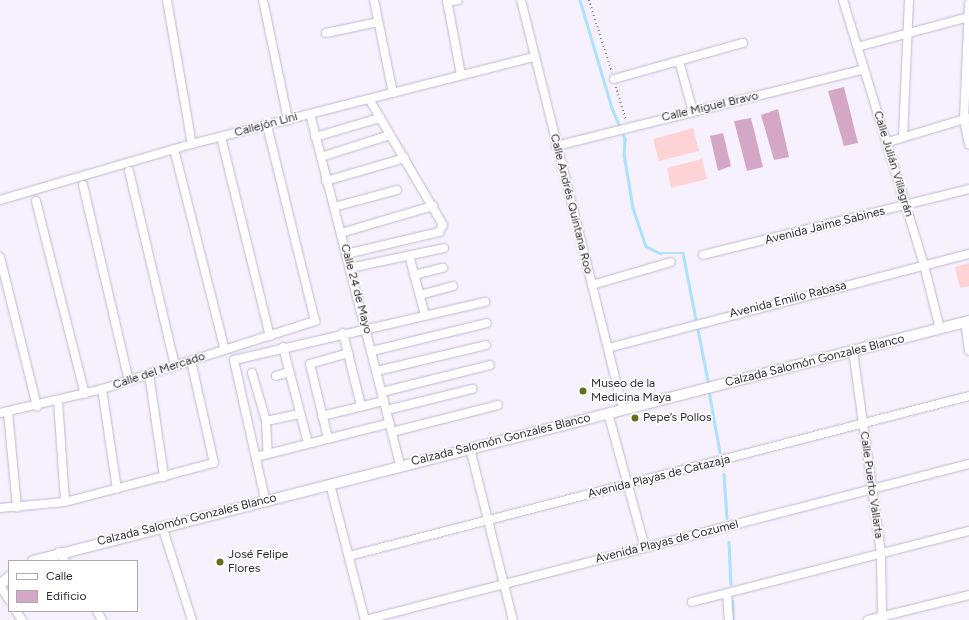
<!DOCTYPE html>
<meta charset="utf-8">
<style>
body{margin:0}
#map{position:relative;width:969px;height:620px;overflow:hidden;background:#f6f1fc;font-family:Figtree,sans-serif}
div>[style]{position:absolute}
.green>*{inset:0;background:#fdd3d6}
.stream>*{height:2.5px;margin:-1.25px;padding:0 1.25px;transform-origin:1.25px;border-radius:1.25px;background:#ace1ff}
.building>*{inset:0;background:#d5a7c6}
.path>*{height:1.5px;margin-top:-0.75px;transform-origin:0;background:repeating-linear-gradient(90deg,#89858f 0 1px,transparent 0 4px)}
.roads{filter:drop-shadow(0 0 1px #c1b6d1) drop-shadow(0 0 1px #c1b6d1)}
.minor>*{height:8px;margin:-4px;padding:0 4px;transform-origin:4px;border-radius:4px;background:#fff}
.tertiary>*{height:10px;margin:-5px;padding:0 5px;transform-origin:5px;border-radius:5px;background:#fff}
.dots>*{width:11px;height:11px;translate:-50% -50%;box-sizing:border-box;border:2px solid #fff;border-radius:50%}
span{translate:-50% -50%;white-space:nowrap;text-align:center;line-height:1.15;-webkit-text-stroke:3px #fff;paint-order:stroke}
.street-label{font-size:12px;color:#2f2b35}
.poi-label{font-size:12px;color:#2f2b35}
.left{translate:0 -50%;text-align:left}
.legend{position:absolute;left:8px;top:560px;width:130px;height:52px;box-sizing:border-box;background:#fff;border:1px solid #acaaae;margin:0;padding:5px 7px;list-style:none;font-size:12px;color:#2f2b35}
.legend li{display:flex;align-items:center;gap:8px;height:20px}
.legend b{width:20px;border:1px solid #acaaae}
</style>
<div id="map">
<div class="green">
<div style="clip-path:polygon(693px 128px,699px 151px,659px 161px,653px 139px)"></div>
<div style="clip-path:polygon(702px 159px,707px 179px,671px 188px,667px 168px)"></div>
<div style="clip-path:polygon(969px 263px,969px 286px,960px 288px,955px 267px)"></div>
</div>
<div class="stream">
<div style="left:580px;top:0;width:113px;rotate:73.5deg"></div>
<div style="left:612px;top:108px;width:34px;rotate:67deg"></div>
<div style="left:625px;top:139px;width:15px;rotate:94deg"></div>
<div style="left:624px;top:154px;width:55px;rotate:80.5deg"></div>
<div style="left:633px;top:208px;width:40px;rotate:71.1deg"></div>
<div style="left:646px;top:246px;width:16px;rotate:27deg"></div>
<div style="left:660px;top:253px;width:23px"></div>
<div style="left:683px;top:253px;width:136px;rotate:78.9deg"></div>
<div style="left:709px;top:391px;width:62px;rotate:79.8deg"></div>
<div style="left:724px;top:474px;width:44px;rotate:86.1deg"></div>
<div style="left:729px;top:542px;width:42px;rotate:87.3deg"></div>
<div style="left:733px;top:601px;width:19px;rotate:90deg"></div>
</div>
<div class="building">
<div style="clip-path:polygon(844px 87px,858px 143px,844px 146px,828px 91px)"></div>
<div style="clip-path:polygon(778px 109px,789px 157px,774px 160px,761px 115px)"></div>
<div style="clip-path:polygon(751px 118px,763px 167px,747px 171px,734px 121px)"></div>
<div style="clip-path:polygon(723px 133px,731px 166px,718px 171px,710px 136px)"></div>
</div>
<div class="path">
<div style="left:589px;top:0;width:76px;rotate:72.3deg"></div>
<div style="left:616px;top:87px;width:34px;rotate:73deg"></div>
</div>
<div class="roads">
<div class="minor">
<div style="left:167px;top:0;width:146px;rotate:80.2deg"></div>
<div style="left:263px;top:0;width:123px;rotate:78.2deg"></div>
<div style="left:374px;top:0;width:95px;rotate:78.5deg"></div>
<div style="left:447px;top:0;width:76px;rotate:79.4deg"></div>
<div style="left:521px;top:0;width:422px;rotate:76deg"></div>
<div style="left:843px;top:0;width:277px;rotate:73deg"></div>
<div style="left:924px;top:265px;width:66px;rotate:76deg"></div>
<div style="left:447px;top:2px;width:11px;rotate:-10deg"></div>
<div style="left:969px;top:4px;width:115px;rotate:92.5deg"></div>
<div style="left:964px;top:119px;width:26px;rotate:79deg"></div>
<div style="left:326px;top:33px;width:53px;rotate:-11.9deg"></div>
<div style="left:857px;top:47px;width:116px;rotate:-15deg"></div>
<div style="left:679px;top:61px;width:53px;rotate:74.6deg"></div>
<div style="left:614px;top:79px;width:134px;rotate:-15.6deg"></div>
<div style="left:310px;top:114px;width:362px;rotate:75.6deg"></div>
<div style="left:221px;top:137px;width:205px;rotate:76.2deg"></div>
<div style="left:315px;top:137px;width:68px;rotate:-16.3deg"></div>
<div style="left:903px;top:137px;width:137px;rotate:-87.5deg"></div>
<div style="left:888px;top:142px;width:84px;rotate:-16.7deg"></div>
<div style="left:556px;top:146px;width:317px;rotate:-14deg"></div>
<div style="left:174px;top:149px;width:207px;rotate:75.8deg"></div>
<div style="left:321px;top:157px;width:72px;rotate:-17.7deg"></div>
<div style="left:129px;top:171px;width:200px;rotate:76.7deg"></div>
<div style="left:326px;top:181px;width:82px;rotate:-16.2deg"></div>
<div style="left:83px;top:185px;width:201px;rotate:76.8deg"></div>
<div style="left:0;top:200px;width:200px;rotate:-16.3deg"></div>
<div style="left:192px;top:144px;width:353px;rotate:-14.3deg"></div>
<div style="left:36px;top:201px;width:199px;rotate:75.8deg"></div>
<div style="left:334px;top:207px;width:65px;rotate:-15.1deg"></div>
<div style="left:341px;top:233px;width:96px;rotate:-16.4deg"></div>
<div style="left:346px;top:254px;width:96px;rotate:-13.3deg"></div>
<div style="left:439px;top:232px;width:8px;rotate:-60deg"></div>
<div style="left:443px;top:225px;width:146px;rotate:-120.4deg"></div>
<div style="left:409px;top:255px;width:62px;rotate:75.1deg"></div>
<div style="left:703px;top:255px;width:274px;rotate:-13.9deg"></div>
<div style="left:0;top:257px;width:154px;rotate:76.1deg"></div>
<div style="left:350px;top:268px;width:96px;rotate:-12deg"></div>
<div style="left:414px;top:275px;width:30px;rotate:-14deg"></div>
<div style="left:592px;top:285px;width:82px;rotate:-16.2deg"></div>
<div style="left:420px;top:295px;width:34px;rotate:-15deg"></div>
<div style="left:965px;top:322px;width:29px;rotate:82deg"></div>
<div style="left:343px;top:333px;width:75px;rotate:76.1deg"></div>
<div style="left:283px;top:347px;width:99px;rotate:75.4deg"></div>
<div style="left:608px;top:348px;width:373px;rotate:-14.6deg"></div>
<div style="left:372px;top:351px;width:118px;rotate:-13.7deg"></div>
<div style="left:853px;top:351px;width:204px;rotate:82.1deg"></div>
<div style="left:881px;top:553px;width:67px;rotate:89.1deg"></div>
<div style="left:377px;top:371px;width:112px;rotate:-13.4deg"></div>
<div style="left:252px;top:373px;width:50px;rotate:73.7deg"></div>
<div style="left:266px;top:421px;width:33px;rotate:87deg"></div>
<div style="left:149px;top:374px;width:104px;rotate:81.7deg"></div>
<div style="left:276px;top:376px;width:14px;rotate:-17deg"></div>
<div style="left:102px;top:389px;width:101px;rotate:81.5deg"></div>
<div style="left:382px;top:392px;width:111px;rotate:-14deg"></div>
<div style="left:58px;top:401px;width:101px;rotate:86deg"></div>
<div style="left:387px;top:410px;width:88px;rotate:-13.9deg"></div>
<div style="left:8px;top:412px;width:96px;rotate:84.6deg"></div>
<div style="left:0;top:413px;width:105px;rotate:-13.2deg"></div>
<div style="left:102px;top:389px;width:224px;rotate:-17.7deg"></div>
<div style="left:315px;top:321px;width:201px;rotate:-103.8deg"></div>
<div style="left:608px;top:413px;width:139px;rotate:74.6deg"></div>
<div style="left:322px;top:416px;width:64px;rotate:-13.6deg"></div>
<div style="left:266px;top:421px;width:35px;rotate:-12deg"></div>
<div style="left:392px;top:432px;width:109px;rotate:-14.3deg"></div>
<div style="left:328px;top:438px;width:76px;rotate:-103.7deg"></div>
<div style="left:310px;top:364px;width:40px;rotate:-16deg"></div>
<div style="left:470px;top:448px;width:177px;rotate:76deg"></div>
<div style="left:256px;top:457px;width:138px;rotate:-14.2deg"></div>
<div style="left:330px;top:484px;width:140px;rotate:75.6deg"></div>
<div style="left:265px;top:499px;width:142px;rotate:-102.6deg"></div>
<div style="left:234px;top:360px;width:258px;rotate:-13deg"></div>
<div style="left:0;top:508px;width:65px;rotate:-5.3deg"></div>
<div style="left:65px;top:502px;width:154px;rotate:-14.7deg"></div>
<div style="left:214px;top:463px;width:105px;rotate:-102.7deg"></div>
<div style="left:162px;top:526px;width:99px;rotate:72.3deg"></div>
<div style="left:59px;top:552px;width:11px;rotate:56deg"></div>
<div style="left:349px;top:556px;width:640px;rotate:-14.47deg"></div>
<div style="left:0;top:586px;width:17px;rotate:57deg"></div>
<div style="left:727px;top:594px;width:26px;rotate:86deg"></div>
<div style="left:692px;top:602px;width:286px;rotate:-14.4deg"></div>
<div style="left:16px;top:611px;width:11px;rotate:56deg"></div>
<div style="left:97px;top:611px;width:10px;rotate:61deg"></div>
<div style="left:365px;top:620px;width:624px;rotate:-14.48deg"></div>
<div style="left:868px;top:620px;width:104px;rotate:-13.9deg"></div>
</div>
<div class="tertiary">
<div style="left:33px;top:561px;width:966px;rotate:-14.38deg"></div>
<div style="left:0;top:585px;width:12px;rotate:-42deg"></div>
</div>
</div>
<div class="dots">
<div style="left:583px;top:391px;background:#626f19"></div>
<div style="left:635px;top:418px;background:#626f19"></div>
<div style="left:220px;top:562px;background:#626f19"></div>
</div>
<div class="street-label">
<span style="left:710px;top:107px;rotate:-13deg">Calle Miguel Bravo</span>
<span style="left:266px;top:125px;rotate:-15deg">Callejón Lini</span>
<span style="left:893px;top:164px;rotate:73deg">Calle Julián Villagrán</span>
<span style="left:571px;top:204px;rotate:76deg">Calle Andrés Quintana Roo</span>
<span style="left:825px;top:226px;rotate:-14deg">Avenida Jaime Sabines</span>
<span style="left:356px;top:289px;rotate:75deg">Calle 24 de Mayo</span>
<span style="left:788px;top:300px;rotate:-14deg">Avenida Emilio Rabasa</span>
<span style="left:815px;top:361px;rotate:-14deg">Calzada Salomón Gonzales Blanco</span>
<span style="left:159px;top:371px;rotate:-18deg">Calle del Mercado</span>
<span style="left:501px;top:440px;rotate:-14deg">Calzada Salomón Gonzales Blanco</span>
<span style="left:659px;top:477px;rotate:-14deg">Avenida Playas de Catazaja</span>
<span style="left:871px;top:485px;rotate:82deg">Calle Puerto Vallarta</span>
<span style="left:187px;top:520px;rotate:-14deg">Calzada Salomón Gonzales Blanco</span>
<span style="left:667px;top:542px;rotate:-14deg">Avenida Playas de Cozumel</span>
</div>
<div class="poi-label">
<span class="left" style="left:591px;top:391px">Museo de la<br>Medicina Maya</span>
<span class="left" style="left:643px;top:418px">Pepe’s Pollos</span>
<span class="left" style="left:228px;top:562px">José Felipe<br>Flores</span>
</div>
<ul class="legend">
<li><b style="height:5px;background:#fff"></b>Calle</li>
<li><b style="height:11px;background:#d5a7c6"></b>Edificio</li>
</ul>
</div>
